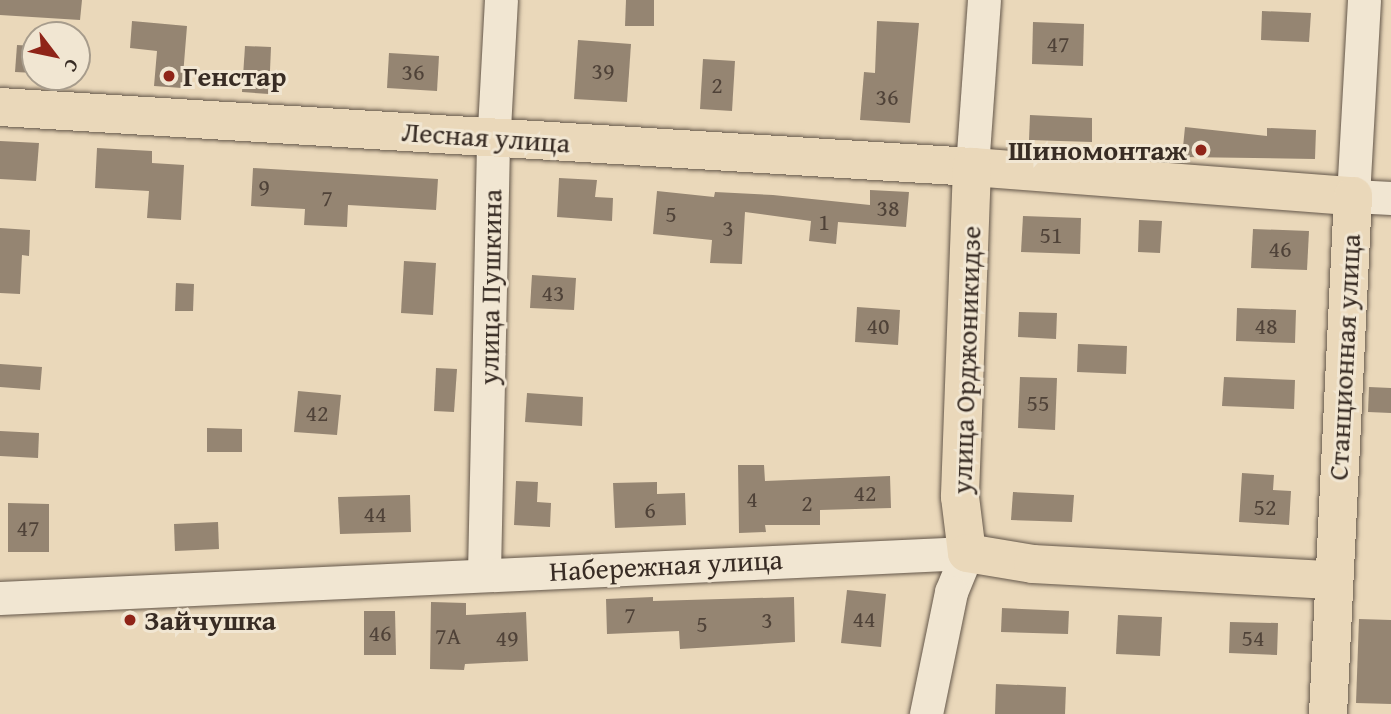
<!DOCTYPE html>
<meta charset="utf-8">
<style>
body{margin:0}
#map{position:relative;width:1391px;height:714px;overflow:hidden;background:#ead8ba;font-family:"Gentium Book Plus",serif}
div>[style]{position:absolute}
.building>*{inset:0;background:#958572}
.roads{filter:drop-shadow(0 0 2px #64574a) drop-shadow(0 0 2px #64574a)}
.minor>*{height:33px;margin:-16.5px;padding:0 16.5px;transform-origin:16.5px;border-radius:16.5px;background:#f1e6d2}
.major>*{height:38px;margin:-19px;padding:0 19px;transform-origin:19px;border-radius:19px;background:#ead8ba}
.dots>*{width:19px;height:19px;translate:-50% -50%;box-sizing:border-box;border:4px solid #f1e6d2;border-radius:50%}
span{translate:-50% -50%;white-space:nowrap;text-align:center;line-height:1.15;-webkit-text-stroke:6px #f1e6d2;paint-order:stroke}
.number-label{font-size:24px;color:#4f4238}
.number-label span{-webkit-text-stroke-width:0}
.poi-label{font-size:28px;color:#382c24;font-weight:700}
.left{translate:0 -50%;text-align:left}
.right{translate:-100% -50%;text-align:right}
.street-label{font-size:28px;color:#382c24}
.north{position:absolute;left:21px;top:21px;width:70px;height:70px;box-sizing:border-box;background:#f1e6d2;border:2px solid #a79c8c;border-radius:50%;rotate:122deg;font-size:19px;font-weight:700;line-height:28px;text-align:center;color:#382c24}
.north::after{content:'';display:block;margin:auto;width:24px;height:32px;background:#8f2418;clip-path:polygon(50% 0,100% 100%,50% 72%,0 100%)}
</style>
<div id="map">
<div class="building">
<div style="clip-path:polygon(0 0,82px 0,80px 20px,0 15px)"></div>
<div style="clip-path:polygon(626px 0,654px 0,654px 26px,625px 26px)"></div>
<div style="clip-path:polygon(1262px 11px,1311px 13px,1309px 42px,1261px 40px)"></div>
<div style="clip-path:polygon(132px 21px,187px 26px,182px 88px,154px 86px,157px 51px,130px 48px)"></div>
<div style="clip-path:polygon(877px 21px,919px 23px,910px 123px,860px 120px,864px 72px,875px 73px)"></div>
<div style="clip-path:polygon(1033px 22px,1084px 24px,1083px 66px,1032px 64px)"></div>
<div style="clip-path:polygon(578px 40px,631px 44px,627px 102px,574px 99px)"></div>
<div style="clip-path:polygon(17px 45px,35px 46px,35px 73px,15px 72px)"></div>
<div style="clip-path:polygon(245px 46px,271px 47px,269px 94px,242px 92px)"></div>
<div style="clip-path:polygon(389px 53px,439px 56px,437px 91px,387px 88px)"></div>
<div style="clip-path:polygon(703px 59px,735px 61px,732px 111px,700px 109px)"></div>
<div style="clip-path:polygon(1030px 115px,1092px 118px,1092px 142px,1029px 140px)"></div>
<div style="clip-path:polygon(1185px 127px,1267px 136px,1267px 128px,1316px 130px,1315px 159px,1182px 157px)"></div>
<div style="clip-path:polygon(0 141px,39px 143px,36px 181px,0 179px)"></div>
<div style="clip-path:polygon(97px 148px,152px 151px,152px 163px,184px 165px,181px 220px,147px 218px,149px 191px,95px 188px)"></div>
<div style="clip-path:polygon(253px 168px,438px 179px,436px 210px,348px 205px,347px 227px,304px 225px,305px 209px,251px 206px)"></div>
<div style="clip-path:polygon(559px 178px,597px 180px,595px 197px,613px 198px,612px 221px,557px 217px)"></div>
<div style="clip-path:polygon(870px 190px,909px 192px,906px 227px,838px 222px,836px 244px,809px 241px,811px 221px,745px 212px,742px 264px,710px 263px,712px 240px,653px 234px,657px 191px,714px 197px,715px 192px,773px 195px,870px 205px)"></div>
<div style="clip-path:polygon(1023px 216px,1081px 218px,1080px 254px,1021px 252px)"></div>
<div style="clip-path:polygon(1139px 220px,1162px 221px,1160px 253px,1138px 252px)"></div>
<div style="clip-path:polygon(0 228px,30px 230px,29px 256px,22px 255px,20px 294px,0 293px)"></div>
<div style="clip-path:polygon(1253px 229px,1309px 231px,1307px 270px,1251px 268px)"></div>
<div style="clip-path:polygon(404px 261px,436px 263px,433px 315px,401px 313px)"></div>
<div style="clip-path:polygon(532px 275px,576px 278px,574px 310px,530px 308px)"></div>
<div style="clip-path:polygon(176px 283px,194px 284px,193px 311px,175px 311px)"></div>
<div style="clip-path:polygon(857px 307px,900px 310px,898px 345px,855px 342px)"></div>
<div style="clip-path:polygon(1237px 308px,1296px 310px,1295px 343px,1236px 341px)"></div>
<div style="clip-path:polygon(1019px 312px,1057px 313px,1056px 339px,1018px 337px)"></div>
<div style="clip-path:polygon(1078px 344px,1127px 346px,1126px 374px,1077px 372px)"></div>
<div style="clip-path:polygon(0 364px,42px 367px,40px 390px,0 387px)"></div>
<div style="clip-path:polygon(436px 368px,457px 369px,454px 412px,434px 411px)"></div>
<div style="clip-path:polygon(1020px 377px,1057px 378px,1055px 430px,1018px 428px)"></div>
<div style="clip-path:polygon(1224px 377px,1295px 380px,1294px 409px,1222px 406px)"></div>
<div style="clip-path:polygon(1369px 387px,1391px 388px,1391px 413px,1368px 412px)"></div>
<div style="clip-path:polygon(298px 391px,341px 395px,337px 435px,294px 432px)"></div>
<div style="clip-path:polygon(527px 393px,583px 397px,582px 426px,525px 422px)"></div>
<div style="clip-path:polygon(207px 428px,242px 429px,242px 452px,207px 452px)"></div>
<div style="clip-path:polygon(0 431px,39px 433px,38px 458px,0 456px)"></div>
<div style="clip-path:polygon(738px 465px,764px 465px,765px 481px,890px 476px,891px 508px,820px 510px,820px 525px,765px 525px,766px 532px,739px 533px)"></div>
<div style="clip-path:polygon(1242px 473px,1274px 475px,1273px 490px,1291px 491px,1289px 525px,1239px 522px)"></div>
<div style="clip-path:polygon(516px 481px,538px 482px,537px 502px,551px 503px,550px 527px,514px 525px)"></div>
<div style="clip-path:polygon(657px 482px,657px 494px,685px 493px,686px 525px,615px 528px,613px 483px)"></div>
<div style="clip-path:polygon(1013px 492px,1074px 495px,1072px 522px,1011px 520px)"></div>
<div style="clip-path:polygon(410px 495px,411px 532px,340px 534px,338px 497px)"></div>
<div style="clip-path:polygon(8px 503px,49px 504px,49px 552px,8px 552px)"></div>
<div style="clip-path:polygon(218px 522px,219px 549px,175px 551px,174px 524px)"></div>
<div style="clip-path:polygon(847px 590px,886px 594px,881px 647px,841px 643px)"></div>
<div style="clip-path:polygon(653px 597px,653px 601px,794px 597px,795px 642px,680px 649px,679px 631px,607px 634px,606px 599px)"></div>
<div style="clip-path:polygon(431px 602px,466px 603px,466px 615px,526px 612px,528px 661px,465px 664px,464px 670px,430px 669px)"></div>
<div style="clip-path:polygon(1002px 608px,1069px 611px,1068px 634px,1001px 632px)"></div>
<div style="clip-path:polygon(364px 611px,395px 611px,396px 655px,364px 655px)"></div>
<div style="clip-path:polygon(1118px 615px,1162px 617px,1160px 656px,1116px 654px)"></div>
<div style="clip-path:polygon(1359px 619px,1391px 620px,1391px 704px,1356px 703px)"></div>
<div style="clip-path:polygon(1230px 622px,1278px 623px,1277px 655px,1229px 653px)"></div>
<div style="clip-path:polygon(996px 684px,1066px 687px,1065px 714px,995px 714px)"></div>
</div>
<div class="roads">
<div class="minor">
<div style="left:1364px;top:0;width:196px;rotate:93.2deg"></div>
<div style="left:1353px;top:196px;width:38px;rotate:3deg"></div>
<div style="left:972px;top:167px;width:167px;rotate:-85.9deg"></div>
<div style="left:484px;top:573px;width:426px;rotate:-88.8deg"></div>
<div style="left:493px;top:147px;width:147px;rotate:-86.9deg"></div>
<div style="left:0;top:598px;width:968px;rotate:-2.66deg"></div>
<div style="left:967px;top:553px;width:42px;rotate:112.3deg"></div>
<div style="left:951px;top:592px;width:125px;rotate:101.6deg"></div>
</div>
<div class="major">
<div style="left:0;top:107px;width:974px;rotate:3.53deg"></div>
<div style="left:972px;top:167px;width:382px;rotate:4.4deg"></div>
<div style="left:1353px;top:196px;width:519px;rotate:92.76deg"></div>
<div style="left:972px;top:167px;width:330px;rotate:92.1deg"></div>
<div style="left:960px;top:497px;width:56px;rotate:82.9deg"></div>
<div style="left:967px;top:553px;width:67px;rotate:9.5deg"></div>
<div style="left:1033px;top:564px;width:298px;rotate:3.1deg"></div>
</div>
</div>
<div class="dots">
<div style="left:169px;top:76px;background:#8f2418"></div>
<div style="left:1201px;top:150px;background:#8f2418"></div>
<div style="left:130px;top:620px;background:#8f2418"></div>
</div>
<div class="number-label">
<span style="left:1058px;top:44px">47</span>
<span style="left:603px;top:71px">39</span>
<span style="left:413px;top:72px">36</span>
<span style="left:717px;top:85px">2</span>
<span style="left:887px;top:97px">36</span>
<span style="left:264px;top:187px">9</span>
<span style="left:327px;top:198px">7</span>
<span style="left:888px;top:208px">38</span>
<span style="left:671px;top:214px">5</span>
<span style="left:824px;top:222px">1</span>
<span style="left:728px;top:228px">3</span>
<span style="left:1051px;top:235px">51</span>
<span style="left:1280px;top:249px">46</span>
<span style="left:553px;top:293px">43</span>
<span style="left:878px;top:326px">40</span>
<span style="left:1266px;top:326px">48</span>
<span style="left:1038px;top:403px">55</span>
<span style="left:317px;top:413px">42</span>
<span style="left:865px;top:493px">42</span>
<span style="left:752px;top:499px">4</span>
<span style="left:807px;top:503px">2</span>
<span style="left:1265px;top:507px">52</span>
<span style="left:650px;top:510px">6</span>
<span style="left:375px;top:514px">44</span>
<span style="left:28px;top:528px">47</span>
<span style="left:630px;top:615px">7</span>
<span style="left:864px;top:619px">44</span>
<span style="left:767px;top:620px">3</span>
<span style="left:702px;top:624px">5</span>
<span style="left:380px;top:633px">46</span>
<span style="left:448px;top:636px">7А</span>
<span style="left:507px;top:638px">49</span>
<span style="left:1253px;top:638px">54</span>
</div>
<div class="poi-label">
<span class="left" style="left:183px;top:76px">Генстар</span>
<span class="right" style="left:1187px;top:150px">Шиномонтаж</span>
<span class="left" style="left:144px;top:620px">Зайчушка</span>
</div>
<div class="street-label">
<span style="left:486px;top:137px;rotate:4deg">Лесная улица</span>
<span style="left:490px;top:287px;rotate:-89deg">улица Пушкина</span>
<span style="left:1344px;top:357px;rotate:-87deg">Станционная улица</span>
<span style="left:966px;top:360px;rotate:-88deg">улица Орджоникидзе</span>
<span style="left:666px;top:565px;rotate:-3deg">Набережная улица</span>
</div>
<div class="north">С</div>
</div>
